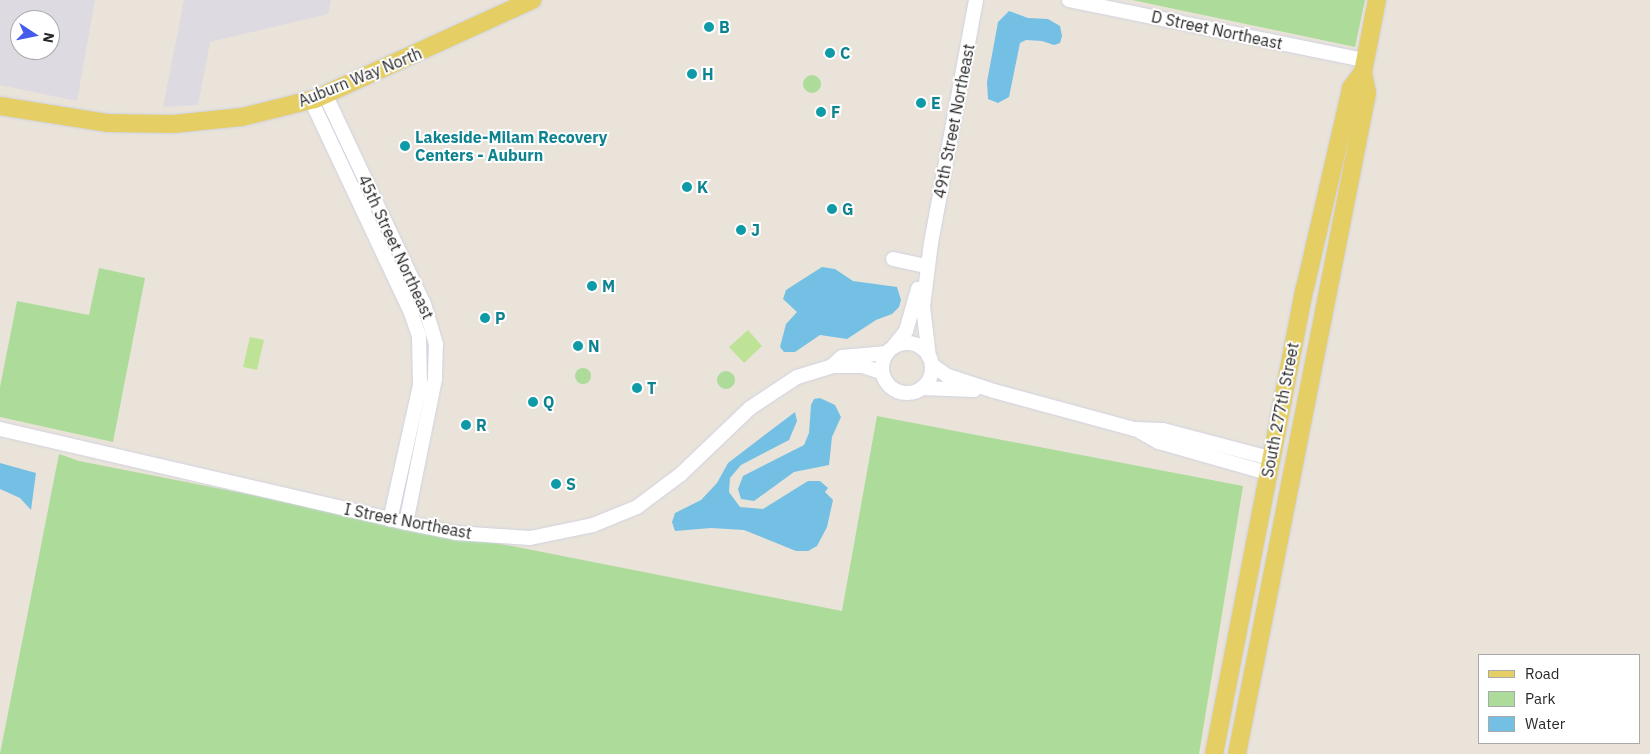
<!DOCTYPE html>
<style>
body{margin:0}
#map{position:relative;width:1650px;height:754px;overflow:hidden;background:#e9e3da;font-family:"IBM Plex Sans",sans-serif}
div>[style]{position:absolute}
.industrial>*{inset:0;background:#dddae2}
.green>*{inset:0;background:#addc9a}
.round{border-radius:50%}
.pitch>*{inset:0;background:#bee397}
.water>*{inset:0;background:#74c0e4}
.roads{filter:drop-shadow(0 0 1px #d0d2e0) drop-shadow(0 0 1px #d0d2e0)}
.minor>*{height:14px;margin:-7px;padding:0 7px;transform-origin:7px;border-radius:7px;background:#fff}
.minor>.ring{margin:-7px;padding:0;box-sizing:content-box;background:none;border:14px solid #fff;border-radius:50%}
.major>*{height:18px;margin:-9px;padding:0 9px;transform-origin:9px;border-radius:9px;background:#e5ce64}
.dots>*{width:14px;height:14px;translate:-50% -50%;box-sizing:border-box;border:2px solid #fff;border-radius:50%}
span{translate:-50% -50%;white-space:nowrap;text-align:center;line-height:1.15;-webkit-text-stroke:4px #fff;paint-order:stroke}
.culture-label{font-size:16px;color:#0d838f;font-weight:700}
.left{translate:0 -50%;text-align:left}
.street-label{font-size:16px;color:#282828}
.legend{position:absolute;left:1478px;top:654px;width:162px;height:90px;box-sizing:border-box;background:#fff;border:1px solid #a9a9a9;margin:0;padding:6px 9px;list-style:none;font-size:15px;color:#282828}
.legend li{display:flex;align-items:center;gap:10px;height:25px}
.legend b{width:25px;border:1px solid #a9a9a9}
.north{position:absolute;left:10px;top:10px;width:50px;height:50px;box-sizing:border-box;background:#fff;border:1px solid #a9a9a9;border-radius:50%;rotate:101deg;font-size:14px;font-weight:700;line-height:20px;text-align:center;color:#282828}
.north::after{content:'';display:block;margin:auto;width:18px;height:22px;background:#455beb;clip-path:polygon(50% 0,100% 100%,50% 72%,0 100%)}
</style>
<div id="map">
<div class="industrial">
<div style="clip-path:polygon(evenodd,0 0,95px 0,77px 101px,0 85px,0 0,20px 20px,50px 20px,50px 50px,20px 50px,20px 20px)"></div>
<div style="clip-path:polygon(184px 0,331px 0,328px 14px,210px 42px,198px 105px,163px 107px)"></div>
</div>
<div class="green">
<div style="clip-path:polygon(1132px 0,1365px 0,1355px 47px)"></div>
<div class="round" style="left:803px;top:75px;width:18px;height:18px"></div>
<div style="clip-path:polygon(99px 268px,145px 278px,113px 442px,0 417px,0 387px,17px 301px,89px 315px)"></div>
<div class="round" style="left:575px;top:368px;width:16px;height:16px"></div>
<div class="round" style="left:717px;top:371px;width:18px;height:18px"></div>
<div style="clip-path:polygon(877px 416px,1243px 486px,1199px 754px,0 754px,59px 454px,79px 461px,842px 611px)"></div>
</div>
<div class="pitch">
<div style="clip-path:polygon(748px 330px,762px 346px,744px 363px,729px 347px)"></div>
<div style="clip-path:polygon(250px 337px,264px 340px,257px 370px,243px 367px)"></div>
</div>
<div class="water">
<div style="clip-path:polygon(1009px 11px,1028px 18px,1048px 19px,1060px 26px,1062px 36px,1060px 43px,1054px 45px,1042px 41px,1026px 40px,1020px 43px,1009px 97px,998px 103px,988px 99px,987px 82px,998px 22px)"></div>
<div style="clip-path:polygon(822px 267px,835px 269px,853px 281px,897px 287px,901px 300px,899px 307px,892px 314px,876px 320px,847px 339px,820px 335px,795px 352px,784px 352px,780px 347px,786px 324px,797px 312px,783px 299px,786px 290px)"></div>
<div style="clip-path:polygon(820px 398px,835px 405px,841px 417px,832px 437px,829px 465px,794px 472px,754px 501px,741px 499px,738px 489px,743px 476px,804px 445px,809px 433px,811px 405px,814px 399px)"></div>
<div style="clip-path:polygon(795px 412px,797px 421px,789px 440px,741px 465px,730px 478px,729px 492px,740px 507px,763px 509px,808px 481px,820px 481px,828px 488px,825px 492px,833px 500px,827px 527px,817px 546px,808px 551px,796px 551px,744px 530px,711px 528px,675px 531px,672px 522px,675px 513px,701px 500px,717px 483px,728px 463px)"></div>
<div style="clip-path:polygon(0 463px,36px 473px,31px 510px,20px 498px,0 489px)"></div>
</div>
<div class="roads">
<div class="minor">
<div style="left:1069px;top:0;width:302px;rotate:11.5deg"></div>
<div style="left:325px;top:94px;width:232px;rotate:64.8deg"></div>
<div style="left:424px;top:304px;width:42px;rotate:73.3deg"></div>
<div style="left:436px;top:344px;width:35px;rotate:92deg"></div>
<div style="left:435px;top:379px;width:147px;rotate:101.4deg"></div>
<div style="left:311px;top:100px;width:232px;rotate:64.8deg"></div>
<div style="left:410px;top:310px;width:28px;rotate:71deg"></div>
<div style="left:419px;top:336px;width:49px;rotate:88.8deg"></div>
<div style="left:420px;top:385px;width:138px;rotate:102.5deg"></div>
<div style="left:893px;top:259px;width:33px;rotate:12deg"></div>
<div class="ring" style="left:882px;top:343px;width:36px;height:36px"></div>
<div style="left:894px;top:346px;width:19px;rotate:-51deg"></div>
<div style="left:906px;top:331px;width:44px;rotate:-74.1deg"></div>
<div style="left:929px;top:357px;width:50px;rotate:-96.8deg"></div>
<div style="left:923px;top:307px;width:64px;rotate:-82.9deg"></div>
<div style="left:931px;top:243px;width:247px;rotate:-79.5deg"></div>
<div style="left:932px;top:365px;width:19px;rotate:35deg"></div>
<div style="left:948px;top:376px;width:48px;rotate:18.1deg"></div>
<div style="left:994px;top:391px;width:145px;rotate:15.2deg"></div>
<div style="left:1134px;top:429px;width:29px;rotate:2deg"></div>
<div style="left:1163px;top:430px;width:111px;rotate:14.7deg"></div>
<div style="left:881px;top:372px;width:19px;rotate:-162deg"></div>
<div style="left:863px;top:366px;width:31px;rotate:180deg"></div>
<div style="left:832px;top:366px;width:13px;rotate:-42deg"></div>
<div style="left:842px;top:357px;width:45px;rotate:-5.1deg"></div>
<div style="left:922px;top:388px;width:52px;rotate:2.2deg"></div>
<div style="left:0;top:429px;width:417px;rotate:13deg"></div>
<div style="left:406px;top:523px;width:51px;rotate:11.3deg"></div>
<div style="left:456px;top:533px;width:74px;rotate:3.9deg"></div>
<div style="left:530px;top:538px;width:64px;rotate:-11.7deg"></div>
<div style="left:593px;top:525px;width:48px;rotate:-22.2deg"></div>
<div style="left:637px;top:507px;width:54px;rotate:-36.7deg"></div>
<div style="left:680px;top:475px;width:97px;rotate:-43.7deg"></div>
<div style="left:750px;top:408px;width:56px;rotate:-33.4deg"></div>
<div style="left:797px;top:377px;width:37px;rotate:-17deg"></div>
<div style="left:1137px;top:430px;width:25px;rotate:29deg"></div>
<div style="left:1159px;top:442px;width:113px;rotate:15.9deg"></div>
</div>
<div class="major">
<div style="left:0;top:106px;width:108px;rotate:9deg"></div>
<div style="left:107px;top:123px;width:66px;rotate:0.9deg"></div>
<div style="left:173px;top:124px;width:69px;rotate:-5.8deg"></div>
<div style="left:242px;top:117px;width:75px;rotate:-13.9deg"></div>
<div style="left:315px;top:99px;width:239px;rotate:-24.5deg"></div>
<div style="left:1214px;top:754px;width:475px;rotate:-79deg"></div>
<div style="left:1305px;top:288px;width:205px;rotate:-77deg"></div>
<div style="left:1351px;top:88px;width:20px;rotate:-53deg"></div>
<div style="left:1237px;top:754px;width:674px;rotate:-78.87deg"></div>
<div style="left:1367px;top:93px;width:21px;rotate:-101deg"></div>
<div style="left:1363px;top:72px;width:73px;rotate:-79deg"></div>
</div>
</div>
<div class="dots">
<div style="left:709px;top:27px;background:#0f9aa8"></div>
<div style="left:830px;top:53px;background:#0f9aa8"></div>
<div style="left:692px;top:74px;background:#0f9aa8"></div>
<div style="left:921px;top:103px;background:#0f9aa8"></div>
<div style="left:821px;top:112px;background:#0f9aa8"></div>
<div style="left:405px;top:146px;background:#0f9aa8"></div>
<div style="left:687px;top:187px;background:#0f9aa8"></div>
<div style="left:832px;top:209px;background:#0f9aa8"></div>
<div style="left:741px;top:230px;background:#0f9aa8"></div>
<div style="left:592px;top:286px;background:#0f9aa8"></div>
<div style="left:485px;top:318px;background:#0f9aa8"></div>
<div style="left:578px;top:346px;background:#0f9aa8"></div>
<div style="left:637px;top:388px;background:#0f9aa8"></div>
<div style="left:533px;top:402px;background:#0f9aa8"></div>
<div style="left:466px;top:425px;background:#0f9aa8"></div>
<div style="left:556px;top:484px;background:#0f9aa8"></div>
</div>
<div class="culture-label">
<span class="left" style="left:719px;top:27px">B</span>
<span class="left" style="left:840px;top:53px">C</span>
<span class="left" style="left:702px;top:74px">H</span>
<span class="left" style="left:931px;top:103px">E</span>
<span class="left" style="left:831px;top:112px">F</span>
<span class="left" style="left:415px;top:146px">Lakeside-Milam Recovery<br>Centers - Auburn</span>
<span class="left" style="left:697px;top:187px">K</span>
<span class="left" style="left:842px;top:209px">G</span>
<span class="left" style="left:751px;top:230px">J</span>
<span class="left" style="left:602px;top:286px">M</span>
<span class="left" style="left:495px;top:318px">P</span>
<span class="left" style="left:588px;top:346px">N</span>
<span class="left" style="left:647px;top:388px">T</span>
<span class="left" style="left:543px;top:402px">Q</span>
<span class="left" style="left:476px;top:425px">R</span>
<span class="left" style="left:566px;top:484px">S</span>
</div>
<div class="street-label">
<span style="left:1217px;top:30px;rotate:12deg">D Street Northeast</span>
<span style="left:360px;top:77px;rotate:-22deg">Auburn Way North</span>
<span style="left:954px;top:121px;rotate:-79deg">49th Street Northeast</span>
<span style="left:396px;top:247px;rotate:65deg">45th Street Northeast</span>
<span style="left:1280px;top:410px;rotate:-79deg">South 277th Street</span>
<span style="left:408px;top:521px;rotate:11deg">I Street Northeast</span>
</div>
<ul class="legend">
<li><b style="height:6px;background:#e5ce64"></b>Road</li>
<li><b style="height:14px;background:#addc9a"></b>Park</li>
<li><b style="height:14px;background:#74c0e4"></b>Water</li>
</ul>
<div class="north">N</div>
</div>
